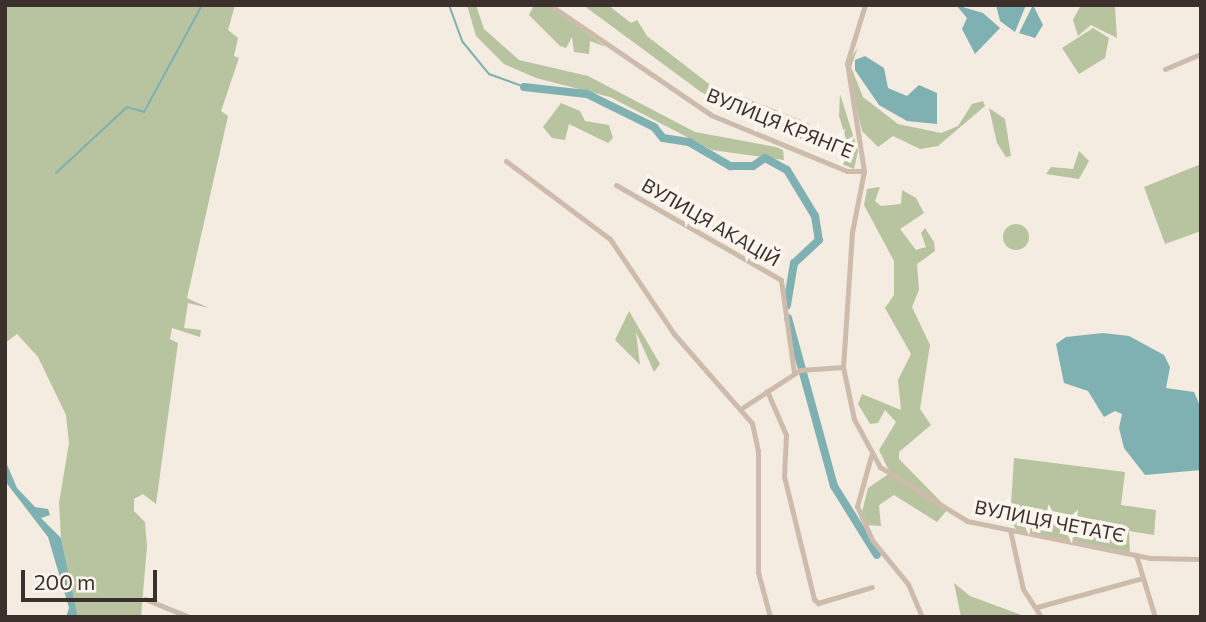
<!DOCTYPE html>
<meta charset="utf-8">
<style>
body{margin:0}
#map{position:relative;width:1206px;height:622px;overflow:hidden;background:#f4ebe1;font-family:Commissioner,sans-serif}
div>[style]{position:absolute}
.green>*{inset:0;background:#b8c4a0}
.round{border-radius:50%}
.water>*{inset:0;background:#7fb0b2}
.stream>*{height:2px;margin:-1px;padding:0 1px;transform-origin:1px;border-radius:1px;background:#7fb0b2}
.river>*{height:8px;margin:-4px;padding:0 4px;transform-origin:4px;border-radius:4px;background:#7fb0b2}
.minor>*{height:5px;margin:-2.5px;padding:0 2.5px;transform-origin:2.5px;border-radius:2.5px;background:#cdbbac}
span{translate:-50% -50%;white-space:nowrap;text-align:center;line-height:1.15;-webkit-text-stroke:7px #fbf5ee;paint-order:stroke}
.street-label{font-size:19px;color:#3b302b}
.frame{position:absolute;inset:0;border:7px solid #3b302b;pointer-events:none}
.scale{position:absolute;left:21px;top:570px;width:136px;height:32px;box-sizing:border-box;border:4px solid #3b302b;border-top:0;padding-left:9px;font-size:21px;line-height:24px;white-space:nowrap;color:#3b302b;-webkit-text-stroke:5px #fbf5ee;paint-order:stroke}
</style>
<div id="map">
<div class="green">
<div style="clip-path:polygon(5px 5px,235px 5px,228px 30px,238px 38px,234px 56px,239px 58px,221px 111px,228px 116px,187px 298px,209px 308px,188px 303px,184px 328px,201px 330px,200px 337px,172px 328px,170px 339px,178px 343px,156px 504px,143px 494px,134px 499px,134px 511px,145px 522px,147px 546px,141px 617px,78px 617px,61px 538px,59px 503px,69px 443px,66px 415px,38px 357px,17px 334px,5px 343px)"></div>
<div style="clip-path:polygon(467px 5px,476px 5px,484px 29px,519px 60px,588px 76px,695px 132px,776px 147px,783px 150px,784px 160px,712px 150px,610px 97px,536px 78px,504px 64px,476px 36px)"></div>
<div style="clip-path:polygon(534px 5px,548px 5px,606px 47px,590px 41px,589px 54px,574px 52px,572px 37px,566px 48px,560px 46px,529px 15px)"></div>
<div style="clip-path:polygon(583px 5px,608px 5px,631px 23px,637px 20px,647px 36px,718px 91px,713px 98px,701px 92px)"></div>
<div style="clip-path:polygon(1081px 5px,1115px 7px,1117px 38px,1091px 25px,1078px 36px,1073px 20px)"></div>
<div style="clip-path:polygon(1093px 28px,1109px 38px,1105px 58px,1079px 74px,1062px 48px)"></div>
<div style="clip-path:polygon(858px 47px,851px 67px,863px 97px,898px 124px,941px 133px,958px 126px,972px 104px,983px 101px,985px 106px,938px 146px,920px 149px,893px 136px,878px 147px,862px 131px,853px 93px,849px 62px)"></div>
<div style="clip-path:polygon(840px 94px,858px 151px,854px 169px,842px 164px,851px 155px,839px 116px)"></div>
<div style="clip-path:polygon(743px 97px,808px 123px,826px 151px,810px 136px,800px 139px,735px 109px,734px 101px)"></div>
<div style="clip-path:polygon(561px 103px,580px 111px,585px 121px,609px 125px,613px 138px,608px 143px,569px 124px,565px 140px,552px 138px,543px 127px)"></div>
<div style="clip-path:polygon(989px 108px,1005px 119px,1011px 156px,1006px 157px,997px 143px)"></div>
<div style="clip-path:polygon(1079px 151px,1089px 161px,1079px 179px,1046px 174px,1051px 167px,1073px 169px)"></div>
<div style="clip-path:polygon(1201px 164px,1201px 231px,1165px 244px,1144px 187px)"></div>
<div style="clip-path:polygon(880px 187px,875px 201px,881px 206px,901px 204px,902px 190px,916px 198px,924px 213px,900px 229px,916px 250px,926px 247px,921px 233px,925px 228px,934px 242px,935px 251px,917px 264px,919px 290px,912px 307px,930px 345px,920px 409px,931px 425px,899px 452px,899px 459px,948px 509px,937px 522px,894px 495px,879px 505px,881px 526px,867px 525px,862px 512px,868px 488px,890px 473px,879px 450px,896px 422px,885px 410px,878px 423px,870px 424px,858px 404px,862px 394px,901px 410px,898px 380px,911px 354px,885px 308px,894px 295px,894px 261px,864px 205px,867px 189px)"></div>
<div class="round" style="left:1003px;top:224px;width:26px;height:26px"></div>
<div style="clip-path:polygon(629px 311px,660px 364px,654px 372px,636px 332px,640px 365px,615px 340px)"></div>
<div style="clip-path:polygon(1014px 458px,1125px 472px,1121px 505px,1156px 510px,1154px 535px,1129px 531px,1130px 554px,1017px 530px,1010px 521px)"></div>
<div style="clip-path:polygon(954px 583px,970px 596px,1027px 617px,961px 617px)"></div>
</div>
<div class="water">
<div style="clip-path:polygon(956px 5px,983px 13px,1000px 28px,975px 54px,962px 29px,967px 18px)"></div>
<div style="clip-path:polygon(996px 5px,1026px 5px,1015px 32px,1000px 21px)"></div>
<div style="clip-path:polygon(1033px 5px,1043px 25px,1035px 38px,1019px 33px)"></div>
<div style="clip-path:polygon(865px 56px,884px 68px,888px 88px,907px 96px,919px 85px,937px 93px,937px 124px,907px 121px,879px 105px,855px 70px,855px 60px)"></div>
<div style="clip-path:polygon(1103px 333px,1129px 336px,1164px 355px,1170px 367px,1166px 388px,1194px 392px,1201px 408px,1201px 470px,1145px 475px,1124px 448px,1119px 428px,1122px 414px,1115px 411px,1104px 417px,1088px 391px,1064px 383px,1056px 344px,1066px 337px)"></div>
<div style="clip-path:polygon(5px 460px,17px 488px,35px 507px,48px 509px,50px 515px,41px 518px,61px 538px,78px 617px,66px 617px,69px 608px,48px 537px,5px 481px)"></div>
</div>
<div class="stream">
<div style="left:449px;top:5px;width:38px;rotate:70deg"></div>
<div style="left:462px;top:41px;width:43px;rotate:50.7deg"></div>
<div style="left:489px;top:74px;width:37px;rotate:20deg"></div>
<div style="left:56px;top:173px;width:97px;rotate:-42.9deg"></div>
<div style="left:127px;top:107px;width:18px;rotate:16deg"></div>
<div style="left:144px;top:112px;width:122px;rotate:-61.5deg"></div>
</div>
<div class="river">
<div style="left:524px;top:87px;width:63px;rotate:6.3deg"></div>
<div style="left:587px;top:94px;width:75px;rotate:26.2deg"></div>
<div style="left:654px;top:127px;width:14px;rotate:51deg"></div>
<div style="left:663px;top:138px;width:26px;rotate:9deg"></div>
<div style="left:689px;top:142px;width:48px;rotate:30.3deg"></div>
<div style="left:730px;top:166px;width:23px"></div>
<div style="left:753px;top:166px;width:14px;rotate:-34deg"></div>
<div style="left:765px;top:158px;width:25px;rotate:29deg"></div>
<div style="left:787px;top:170px;width:54px;rotate:58.7deg"></div>
<div style="left:815px;top:216px;width:24px;rotate:81deg"></div>
<div style="left:819px;top:240px;width:34px;rotate:137deg"></div>
<div style="left:794px;top:263px;width:43px;rotate:99.5deg"></div>
<div style="left:788px;top:318px;width:174px;rotate:74.7deg"></div>
<div style="left:834px;top:486px;width:81px;rotate:58.1deg"></div>
</div>
<div class="minor">
<div style="left:550px;top:5px;width:195px;rotate:34.3deg"></div>
<div style="left:711px;top:115px;width:147px;rotate:22.4deg"></div>
<div style="left:847px;top:171px;width:17px"></div>
<div style="left:864px;top:171px;width:62px;rotate:101.1deg"></div>
<div style="left:852px;top:232px;width:135px;rotate:93.8deg"></div>
<div style="left:843px;top:367px;width:53px;rotate:78.1deg"></div>
<div style="left:854px;top:419px;width:55px;rotate:61.6deg"></div>
<div style="left:880px;top:467px;width:102px;rotate:31.8deg"></div>
<div style="left:967px;top:521px;width:187px;rotate:11.4deg"></div>
<div style="left:1150px;top:558px;width:51px;rotate:1.1deg"></div>
<div style="left:1165px;top:69px;width:39px;rotate:-23deg"></div>
<div style="left:506px;top:161px;width:130px;rotate:36.9deg"></div>
<div style="left:610px;top:239px;width:115px;rotate:56deg"></div>
<div style="left:674px;top:334px;width:118px;rotate:48.8deg"></div>
<div style="left:752px;top:423px;width:29px;rotate:78deg"></div>
<div style="left:758px;top:451px;width:121px;rotate:90deg"></div>
<div style="left:758px;top:572px;width:47px;rotate:75.1deg"></div>
<div style="left:864px;top:171px;width:109px;rotate:-98.9deg"></div>
<div style="left:847px;top:63px;width:61px;rotate:-72.8deg"></div>
<div style="left:616px;top:185px;width:190px;rotate:29.9deg"></div>
<div style="left:781px;top:280px;width:94px;rotate:82deg"></div>
<div style="left:767px;top:391px;width:48px;rotate:66.6deg"></div>
<div style="left:786px;top:435px;width:41px;rotate:92.8deg"></div>
<div style="left:784px;top:476px;width:127px;rotate:76.3deg"></div>
<div style="left:814px;top:599px;width:6px;rotate:45deg"></div>
<div style="left:818px;top:603px;width:56px;rotate:-16.5deg"></div>
<div style="left:742px;top:408px;width:69px;rotate:-33.2deg"></div>
<div style="left:800px;top:370px;width:43px;rotate:-4deg"></div>
<div style="left:871px;top:456px;width:52px;rotate:105.6deg"></div>
<div style="left:857px;top:506px;width:37px;rotate:66deg"></div>
<div style="left:872px;top:540px;width:57px;rotate:50.7deg"></div>
<div style="left:908px;top:584px;width:36px;rotate:67deg"></div>
<div style="left:1010px;top:530px;width:60px;rotate:77.6deg"></div>
<div style="left:1023px;top:589px;width:33px;rotate:57deg"></div>
<div style="left:1136px;top:555px;width:65px;rotate:73deg"></div>
<div style="left:145px;top:599px;width:48px;rotate:22.2deg"></div>
<div style="left:1037px;top:607px;width:109px;rotate:-15.4deg"></div>
</div>
<div class="street-label">
<span style="left:780px;top:123px;rotate:22deg">ВУЛИЦЯ КРЯНГЕ</span>
<span style="left:711px;top:222px;rotate:30deg">ВУЛИЦЯ АКАЦІЙ</span>
<span style="left:1050px;top:521px;rotate:11deg">ВУЛИЦЯ ЧЕТАТЄ</span>
</div>
<div class="frame"></div>
<div class="scale">200 m</div>
</div>
